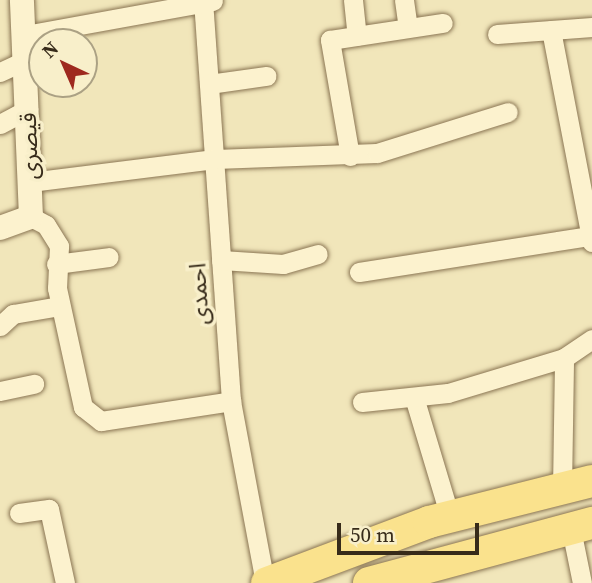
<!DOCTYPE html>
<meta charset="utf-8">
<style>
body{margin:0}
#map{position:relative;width:592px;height:583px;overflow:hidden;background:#f1e6ba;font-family:"Source Serif 4","Noto Sans Arabic",serif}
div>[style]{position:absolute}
.roads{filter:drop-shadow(0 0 2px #8a7553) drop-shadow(0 0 2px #8a7553)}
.minor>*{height:19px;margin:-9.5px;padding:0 9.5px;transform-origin:9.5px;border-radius:9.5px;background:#fcf2ce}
.tertiary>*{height:24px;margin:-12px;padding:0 12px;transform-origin:12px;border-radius:12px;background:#fcf2ce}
.primary>*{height:32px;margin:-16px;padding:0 16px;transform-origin:16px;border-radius:16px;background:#fae28d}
span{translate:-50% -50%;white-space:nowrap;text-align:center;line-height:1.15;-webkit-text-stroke:7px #f8efca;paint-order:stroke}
.street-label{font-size:23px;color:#372b1a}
.north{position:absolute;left:28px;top:28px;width:70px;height:70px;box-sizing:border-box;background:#f8efca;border:2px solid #aba184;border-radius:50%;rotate:316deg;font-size:19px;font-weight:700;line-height:28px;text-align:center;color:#372b1a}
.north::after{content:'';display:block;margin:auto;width:24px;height:32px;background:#9e291e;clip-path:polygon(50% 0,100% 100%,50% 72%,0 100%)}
.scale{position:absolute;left:337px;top:523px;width:142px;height:32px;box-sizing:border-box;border:4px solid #372b1a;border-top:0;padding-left:9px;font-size:21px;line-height:24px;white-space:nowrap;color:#372b1a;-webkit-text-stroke:5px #f8efca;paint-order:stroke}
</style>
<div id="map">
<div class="roads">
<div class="minor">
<div style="left:203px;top:0;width:402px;rotate:86deg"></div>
<div style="left:231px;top:401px;width:185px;rotate:79.4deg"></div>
<div style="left:353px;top:0;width:36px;rotate:84deg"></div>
<div style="left:404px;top:0;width:28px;rotate:82deg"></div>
<div style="left:551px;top:30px;width:216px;rotate:79.1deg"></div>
<div style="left:497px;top:34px;width:95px;rotate:-4.2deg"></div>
<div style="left:25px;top:35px;width:191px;rotate:-10.3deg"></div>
<div style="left:0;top:72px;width:29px;rotate:-25deg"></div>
<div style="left:209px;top:84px;width:58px;rotate:-8deg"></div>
<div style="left:0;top:124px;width:32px;rotate:-28deg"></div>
<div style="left:350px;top:156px;width:118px;rotate:-99.8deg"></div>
<div style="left:330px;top:40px;width:114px;rotate:-8.6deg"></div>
<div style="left:30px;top:182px;width:186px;rotate:-7.1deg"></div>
<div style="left:215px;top:159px;width:162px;rotate:-2.1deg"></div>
<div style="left:377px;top:153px;width:137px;rotate:-17.4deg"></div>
<div style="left:31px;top:217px;width:17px;rotate:28deg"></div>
<div style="left:46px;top:225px;width:25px;rotate:58deg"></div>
<div style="left:59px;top:246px;width:42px;rotate:92.7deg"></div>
<div style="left:57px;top:288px;width:122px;rotate:77.7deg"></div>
<div style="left:83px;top:407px;width:23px;rotate:38deg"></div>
<div style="left:101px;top:421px;width:132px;rotate:-8.7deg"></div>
<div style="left:221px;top:260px;width:62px;rotate:3.7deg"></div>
<div style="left:283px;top:264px;width:36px;rotate:-16deg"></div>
<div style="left:56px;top:264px;width:53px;rotate:-7.5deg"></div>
<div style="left:359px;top:272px;width:234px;rotate:-8.9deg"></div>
<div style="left:0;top:326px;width:18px;rotate:-43deg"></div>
<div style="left:13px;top:314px;width:48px;rotate:-9.7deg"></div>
<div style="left:0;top:391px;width:35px;rotate:-12deg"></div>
<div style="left:414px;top:397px;width:125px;rotate:73.3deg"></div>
<div style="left:362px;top:402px;width:86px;rotate:-6deg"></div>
<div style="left:448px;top:393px;width:121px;rotate:-16.8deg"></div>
<div style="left:564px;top:358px;width:34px;rotate:-34deg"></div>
<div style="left:562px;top:489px;width:131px;rotate:-89.1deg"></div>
<div style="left:19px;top:513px;width:30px;rotate:-8deg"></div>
<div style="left:49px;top:509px;width:76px;rotate:77.8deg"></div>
<div style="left:571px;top:529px;width:55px;rotate:78.5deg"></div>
</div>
<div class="tertiary">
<div style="left:0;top:228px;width:33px;rotate:-20deg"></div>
<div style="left:31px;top:217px;width:217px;rotate:-92.4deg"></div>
</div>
<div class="primary">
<div style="left:267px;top:583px;width:173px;rotate:-20.6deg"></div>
<div style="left:429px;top:522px;width:168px;rotate:-14.1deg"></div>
<div style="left:369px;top:583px;width:231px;rotate:-15.1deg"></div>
</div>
</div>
<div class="street-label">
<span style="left:29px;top:146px;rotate:-92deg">قیصری</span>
<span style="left:199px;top:294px;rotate:-94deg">احمدی</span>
</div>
<div class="north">N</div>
<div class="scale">50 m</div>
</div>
